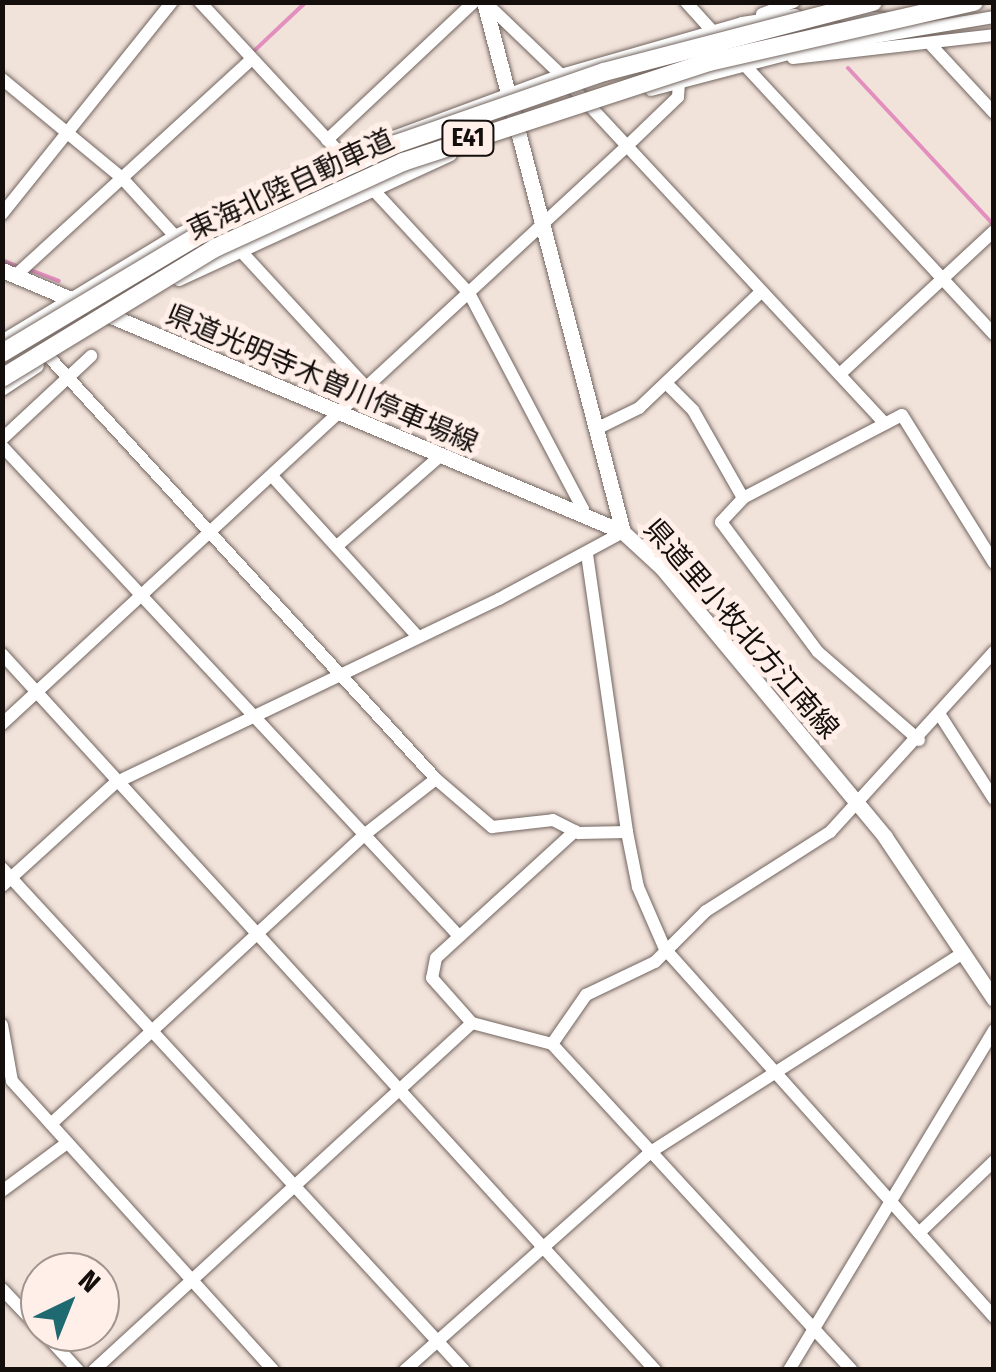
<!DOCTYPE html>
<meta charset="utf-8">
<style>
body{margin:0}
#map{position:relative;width:996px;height:1372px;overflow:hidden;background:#f1e2da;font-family:"Fira Sans Condensed","Noto Sans JP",sans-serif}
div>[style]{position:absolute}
.stream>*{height:4px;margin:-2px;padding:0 2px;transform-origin:2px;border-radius:2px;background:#e38fbe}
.roads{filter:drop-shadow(0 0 2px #72655f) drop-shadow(0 0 2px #72655f)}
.minor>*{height:12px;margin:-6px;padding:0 6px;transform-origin:6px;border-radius:6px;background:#fff}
.major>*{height:15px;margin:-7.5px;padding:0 7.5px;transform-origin:7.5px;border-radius:7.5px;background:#fff}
.bridges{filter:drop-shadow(0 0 2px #72655f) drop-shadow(0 0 2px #72655f)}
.highway-bridge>*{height:18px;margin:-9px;padding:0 9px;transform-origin:9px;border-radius:9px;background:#fff}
span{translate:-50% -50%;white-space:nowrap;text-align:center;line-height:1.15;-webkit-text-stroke:10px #ffefe8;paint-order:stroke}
.shield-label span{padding:2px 8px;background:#ffefe8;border:2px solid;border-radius:8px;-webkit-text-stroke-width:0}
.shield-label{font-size:25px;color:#140f0d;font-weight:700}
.street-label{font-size:28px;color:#140f0d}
.frame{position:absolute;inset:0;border:5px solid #140f0d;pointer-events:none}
.north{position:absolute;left:20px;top:1252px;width:100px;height:100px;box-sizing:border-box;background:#ffefe8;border:2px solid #a19590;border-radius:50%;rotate:43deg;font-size:28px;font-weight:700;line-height:40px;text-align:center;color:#140f0d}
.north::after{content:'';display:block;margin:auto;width:35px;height:45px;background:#1f6a71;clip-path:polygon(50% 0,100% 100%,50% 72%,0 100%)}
</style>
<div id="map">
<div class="stream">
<div style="left:254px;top:51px;width:71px;rotate:-43.3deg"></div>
<div style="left:848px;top:68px;width:214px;rotate:47.1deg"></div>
<div style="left:2px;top:260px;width:18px;rotate:22deg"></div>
<div style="left:28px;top:269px;width:33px;rotate:21deg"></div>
</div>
<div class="roads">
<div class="minor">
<div style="left:200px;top:2px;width:218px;rotate:47.2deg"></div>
<div style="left:485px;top:2px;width:105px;rotate:43.8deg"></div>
<div style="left:561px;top:75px;width:476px;rotate:47.1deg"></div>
<div style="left:686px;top:2px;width:43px;rotate:47.8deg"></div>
<div style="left:762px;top:14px;width:34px;rotate:-21deg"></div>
<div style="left:840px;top:15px;width:45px;rotate:5.1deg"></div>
<div style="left:932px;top:46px;width:91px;rotate:47.2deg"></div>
<div style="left:793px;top:58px;width:202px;rotate:-6.5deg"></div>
<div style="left:739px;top:59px;width:375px;rotate:47.2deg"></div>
<div style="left:2px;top:79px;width:156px;rotate:39.5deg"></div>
<div style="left:122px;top:178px;width:79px;rotate:47.6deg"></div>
<div style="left:651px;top:90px;width:170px;rotate:-14.7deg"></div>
<div style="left:815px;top:47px;width:181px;rotate:-9.5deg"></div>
<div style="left:327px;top:140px;width:202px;rotate:-43.2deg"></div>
<div style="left:368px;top:184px;width:149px;rotate:47.2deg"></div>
<div style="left:469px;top:293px;width:244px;rotate:62.2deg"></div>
<div style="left:583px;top:509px;width:7px;rotate:106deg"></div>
<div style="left:2px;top:214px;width:272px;rotate:-51.3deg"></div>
<div style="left:239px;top:249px;width:189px;rotate:47.4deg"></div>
<div style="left:15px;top:276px;width:321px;rotate:-42.5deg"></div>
<div style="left:179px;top:280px;width:299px;rotate:-24.7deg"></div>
<div style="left:2px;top:341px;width:202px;rotate:-31.3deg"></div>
<div style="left:175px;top:236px;width:185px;rotate:-25.6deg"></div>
<div style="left:342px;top:156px;width:233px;rotate:-20.3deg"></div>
<div style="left:561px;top:75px;width:188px;rotate:-16deg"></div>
<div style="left:742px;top:23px;width:54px;rotate:-8.6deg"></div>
<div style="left:50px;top:358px;width:571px;rotate:47.48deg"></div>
<div style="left:436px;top:779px;width:74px;rotate:40.6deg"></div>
<div style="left:492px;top:827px;width:61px;rotate:-6.5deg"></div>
<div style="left:553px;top:820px;width:29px;rotate:27deg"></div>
<div style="left:579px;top:833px;width:48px;rotate:-1.2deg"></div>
<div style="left:840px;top:374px;width:210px;rotate:-42.9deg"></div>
<div style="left:667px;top:384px;width:37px;rotate:45deg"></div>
<div style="left:693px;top:410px;width:101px;rotate:60.4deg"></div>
<div style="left:2px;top:390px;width:43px;rotate:-33.7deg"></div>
<div style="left:598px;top:428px;width:46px;rotate:-26deg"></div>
<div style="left:639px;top:408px;width:168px;rotate:-43.6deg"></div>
<div style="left:2px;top:439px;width:122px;rotate:-43deg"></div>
<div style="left:2px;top:446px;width:670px;rotate:47deg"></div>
<div style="left:273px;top:477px;width:216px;rotate:47.8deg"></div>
<div style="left:337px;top:546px;width:135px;rotate:-41.1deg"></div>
<div style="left:587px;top:554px;width:281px;rotate:81.8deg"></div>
<div style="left:627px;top:832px;width:56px;rotate:78.7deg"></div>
<div style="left:638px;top:887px;width:68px;rotate:66.5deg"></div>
<div style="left:665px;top:949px;width:494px;rotate:48.2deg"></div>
<div style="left:2px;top:654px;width:969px;rotate:47.63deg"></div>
<div style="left:940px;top:715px;width:100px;rotate:57.3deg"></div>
<div style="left:2px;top:724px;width:850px;rotate:-42.76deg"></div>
<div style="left:626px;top:147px;width:72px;rotate:-43.9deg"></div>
<div style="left:678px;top:97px;width:16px;rotate:-86deg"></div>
<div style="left:919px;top:740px;width:134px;rotate:-138.9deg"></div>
<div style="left:818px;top:652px;width:162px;rotate:-126.7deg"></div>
<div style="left:721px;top:522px;width:33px;rotate:-47deg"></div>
<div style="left:743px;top:498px;width:179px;rotate:-27.6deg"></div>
<div style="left:902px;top:415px;width:174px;rotate:58.1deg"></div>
<div style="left:575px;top:831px;width:188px;rotate:137.6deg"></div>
<div style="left:436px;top:958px;width:20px;rotate:101deg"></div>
<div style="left:432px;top:978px;width:60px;rotate:48.4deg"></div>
<div style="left:472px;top:1023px;width:83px;rotate:14.7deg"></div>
<div style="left:552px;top:1044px;width:443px;rotate:47.4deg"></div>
<div style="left:2px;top:868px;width:682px;rotate:47.38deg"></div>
<div style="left:2px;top:886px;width:153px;rotate:-42.3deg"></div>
<div style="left:115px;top:783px;width:426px;rotate:-25.6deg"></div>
<div style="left:499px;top:599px;width:141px;rotate:-28.4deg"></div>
<div style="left:2px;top:1025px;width:57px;rotate:79.9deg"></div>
<div style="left:12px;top:1081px;width:389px;rotate:47.9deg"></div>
<div style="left:552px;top:1044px;width:60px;rotate:-55.2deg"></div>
<div style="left:586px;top:995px;width:76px;rotate:-25.6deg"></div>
<div style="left:655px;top:962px;width:72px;rotate:-45deg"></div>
<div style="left:706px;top:911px;width:147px;rotate:-32.5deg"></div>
<div style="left:830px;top:832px;width:244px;rotate:-47.7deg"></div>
<div style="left:51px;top:1124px;width:426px;rotate:-42.7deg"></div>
<div style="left:364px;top:835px;width:91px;rotate:-37.9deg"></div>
<div style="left:2px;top:1191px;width:81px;rotate:-36.4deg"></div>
<div style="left:919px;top:1233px;width:104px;rotate:-43.8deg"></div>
<div style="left:2px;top:1289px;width:55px;rotate:46.5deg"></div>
<div style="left:43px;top:1332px;width:52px;rotate:47.4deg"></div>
<div style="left:94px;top:1370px;width:513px;rotate:-42.55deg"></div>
<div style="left:405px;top:1370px;width:327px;rotate:-41.6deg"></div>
<div style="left:649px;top:1153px;width:372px;rotate:-32.5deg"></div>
<div style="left:789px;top:1370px;width:397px;rotate:-58.9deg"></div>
</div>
<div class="major">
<div style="left:484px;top:2px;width:548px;rotate:75.3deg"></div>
<div style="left:2px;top:270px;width:674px;rotate:22.87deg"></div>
<div style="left:623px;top:532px;width:53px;rotate:42.7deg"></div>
<div style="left:662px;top:568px;width:349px;rotate:50.3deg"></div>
<div style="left:885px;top:837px;width:195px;rotate:56.1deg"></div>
</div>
</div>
<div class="bridges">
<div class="highway-bridge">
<div style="left:2px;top:353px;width:235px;rotate:-30.9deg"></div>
<div style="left:204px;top:232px;width:211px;rotate:-24.6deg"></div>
<div style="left:396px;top:144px;width:220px;rotate:-19.1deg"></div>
<div style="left:604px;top:72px;width:278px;rotate:-14.6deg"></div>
<div style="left:2px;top:378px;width:250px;rotate:-31.4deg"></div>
<div style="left:215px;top:248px;width:207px;rotate:-24.6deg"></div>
<div style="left:403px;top:162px;width:322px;rotate:-18.1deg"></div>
<div style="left:709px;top:62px;width:272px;rotate:-12.8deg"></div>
</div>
</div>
<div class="shield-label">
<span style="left:468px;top:138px">E41</span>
</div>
<div class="street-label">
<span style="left:291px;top:185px;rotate:-25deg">東海北陸自動車道</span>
<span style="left:322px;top:379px;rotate:23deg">県道光明寺木曽川停車場線</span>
<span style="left:741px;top:629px;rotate:49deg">県道里小牧北方江南線</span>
</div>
<div class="frame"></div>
<div class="north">N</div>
</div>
